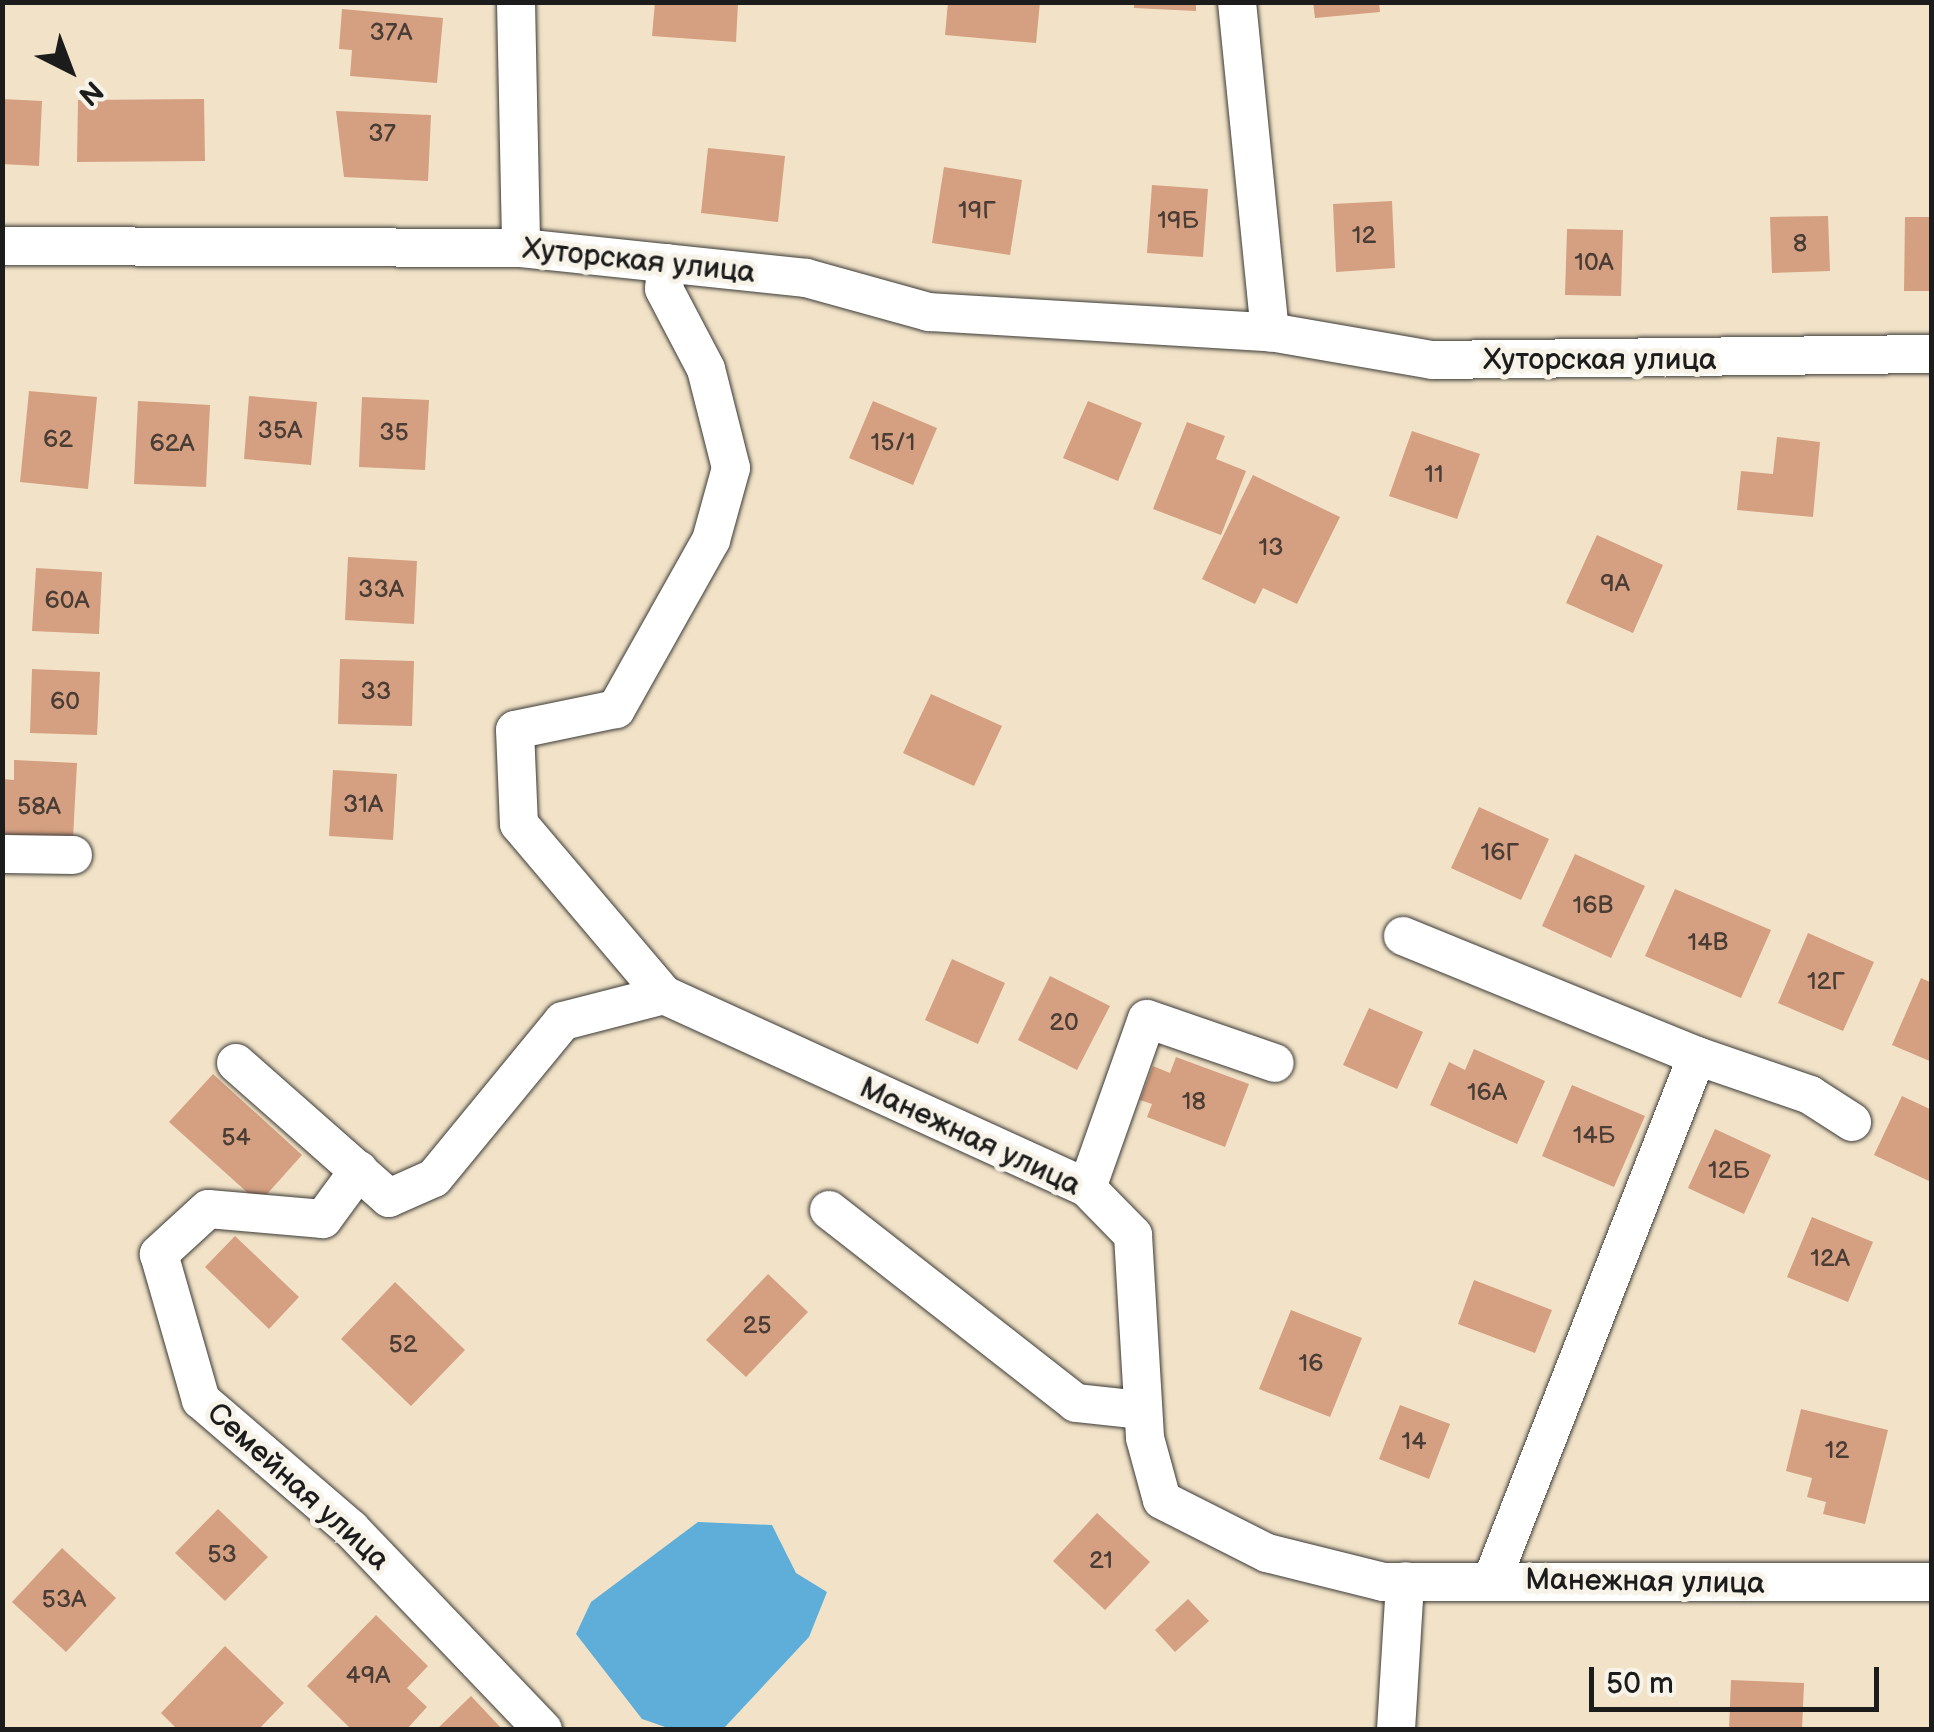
<!DOCTYPE html>
<meta charset="utf-8">
<style>
body{margin:0}
#map{position:relative;width:1934px;height:1732px;overflow:hidden;background:#f2e3c8;font-family:"Balsamiq Sans",sans-serif}
div>[style]{position:absolute}
.water>*{inset:0;background:#5faed9}
.building>*{inset:0;background:#d59f81}
.roads{filter:drop-shadow(0 0 2px #3c3a36) drop-shadow(0 0 2px #3c3a36)}
.street>*{height:38px;margin:-19px;padding:0 19px;transform-origin:19px;border-radius:19px;background:#fff}
span{translate:-50% -50%;white-space:nowrap;text-align:center;line-height:1.15;-webkit-text-stroke:10px #f7f3e8;paint-order:stroke}
.number-label{font-size:25px;color:#4a3d35}
.number-label span{-webkit-text-stroke-width:0}
.street-label{font-size:30px;color:#1c1c1c}
.frame{position:absolute;inset:0;border:5px solid #1c1c1c;pointer-events:none}
.north{position:absolute;left:20px;top:20px;width:100px;height:100px;-webkit-text-stroke:8px #f7f3e8;paint-order:stroke;rotate:138deg;font-size:28px;font-weight:700;line-height:40px;text-align:center;color:#1c1c1c}
.north::after{content:'';display:block;margin:auto;width:35px;height:45px;background:#1c1c1c;clip-path:polygon(50% 0,100% 100%,50% 72%,0 100%)}
.scale{position:absolute;left:1589px;top:1667px;width:290px;height:45px;box-sizing:border-box;border:5px solid #1c1c1c;border-top:0;padding-left:12px;font-size:30px;line-height:35px;white-space:nowrap;color:#1c1c1c;-webkit-text-stroke:8px #f7f3e8;paint-order:stroke}
</style>
<div id="map">
<div class="water">
<div style="clip-path:polygon(698px 1522px,772px 1525px,796px 1573px,827px 1592px,809px 1637px,725px 1727px,671px 1729px,642px 1719px,576px 1634px,591px 1602px)"></div>
</div>
<div class="building">
<div style="clip-path:polygon(655px 2px,738px 2px,736px 42px,652px 36px)"></div>
<div style="clip-path:polygon(948px 2px,1040px 2px,1036px 43px,945px 35px)"></div>
<div style="clip-path:polygon(1134px 2px,1196px 2px,1196px 11px,1134px 8px)"></div>
<div style="clip-path:polygon(1313px 2px,1379px 2px,1380px 12px,1315px 18px)"></div>
<div style="clip-path:polygon(342px 9px,443px 18px,437px 83px,350px 76px,352px 50px,339px 49px)"></div>
<div style="clip-path:polygon(2px 99px,42px 101px,39px 166px,2px 164px)"></div>
<div style="clip-path:polygon(204px 99px,205px 161px,77px 162px,78px 100px)"></div>
<div style="clip-path:polygon(336px 111px,431px 115px,428px 181px,344px 177px)"></div>
<div style="clip-path:polygon(708px 148px,785px 156px,778px 222px,701px 213px)"></div>
<div style="clip-path:polygon(944px 167px,1022px 180px,1010px 255px,932px 243px)"></div>
<div style="clip-path:polygon(1152px 185px,1208px 189px,1203px 257px,1147px 253px)"></div>
<div style="clip-path:polygon(1392px 201px,1395px 268px,1336px 272px,1333px 204px)"></div>
<div style="clip-path:polygon(1828px 216px,1830px 271px,1772px 273px,1770px 217px)"></div>
<div style="clip-path:polygon(1905px 217px,1932px 217px,1932px 291px,1904px 291px)"></div>
<div style="clip-path:polygon(1567px 229px,1623px 230px,1621px 296px,1565px 295px)"></div>
<div style="clip-path:polygon(29px 391px,97px 397px,88px 489px,20px 482px)"></div>
<div style="clip-path:polygon(249px 396px,317px 402px,311px 465px,244px 459px)"></div>
<div style="clip-path:polygon(362px 397px,429px 400px,425px 470px,359px 467px)"></div>
<div style="clip-path:polygon(138px 401px,210px 405px,206px 487px,134px 484px)"></div>
<div style="clip-path:polygon(873px 401px,937px 428px,913px 485px,849px 458px)"></div>
<div style="clip-path:polygon(1088px 401px,1142px 423px,1118px 481px,1063px 458px)"></div>
<div style="clip-path:polygon(1187px 422px,1225px 436px,1216px 459px,1246px 471px,1221px 535px,1153px 509px)"></div>
<div style="clip-path:polygon(1412px 431px,1480px 454px,1457px 519px,1389px 496px)"></div>
<div style="clip-path:polygon(1777px 437px,1820px 442px,1813px 517px,1737px 510px,1741px 471px,1773px 474px)"></div>
<div style="clip-path:polygon(1253px 475px,1340px 517px,1297px 604px,1263px 588px,1255px 604px,1202px 579px)"></div>
<div style="clip-path:polygon(1597px 535px,1663px 565px,1633px 633px,1566px 603px)"></div>
<div style="clip-path:polygon(348px 557px,417px 561px,414px 624px,345px 620px)"></div>
<div style="clip-path:polygon(36px 568px,102px 572px,99px 634px,32px 631px)"></div>
<div style="clip-path:polygon(340px 659px,414px 661px,412px 726px,338px 724px)"></div>
<div style="clip-path:polygon(32px 669px,100px 672px,97px 735px,30px 733px)"></div>
<div style="clip-path:polygon(931px 694px,1002px 726px,974px 786px,903px 753px)"></div>
<div style="clip-path:polygon(14px 760px,77px 763px,73px 838px,2px 834px,2px 779px,14px 780px)"></div>
<div style="clip-path:polygon(333px 770px,397px 774px,393px 840px,329px 836px)"></div>
<div style="clip-path:polygon(1479px 807px,1549px 839px,1521px 900px,1451px 868px)"></div>
<div style="clip-path:polygon(1575px 854px,1645px 886px,1611px 958px,1542px 926px)"></div>
<div style="clip-path:polygon(1675px 889px,1771px 930px,1741px 998px,1645px 956px)"></div>
<div style="clip-path:polygon(1808px 933px,1874px 962px,1843px 1031px,1778px 1003px)"></div>
<div style="clip-path:polygon(952px 959px,1005px 983px,978px 1044px,925px 1020px)"></div>
<div style="clip-path:polygon(1050px 976px,1110px 1006px,1077px 1070px,1018px 1040px)"></div>
<div style="clip-path:polygon(1921px 978px,1932px 983px,1932px 1062px,1892px 1045px)"></div>
<div style="clip-path:polygon(1369px 1008px,1423px 1032px,1397px 1089px,1343px 1065px)"></div>
<div style="clip-path:polygon(1474px 1049px,1545px 1081px,1517px 1144px,1430px 1105px,1449px 1062px,1465px 1070px)"></div>
<div style="clip-path:polygon(1176px 1057px,1249px 1084px,1225px 1147px,1147px 1117px,1152px 1104px,1140px 1100px,1153px 1066px,1170px 1073px)"></div>
<div style="clip-path:polygon(213px 1074px,302px 1155px,259px 1203px,169px 1122px)"></div>
<div style="clip-path:polygon(1572px 1085px,1645px 1116px,1614px 1187px,1542px 1156px)"></div>
<div style="clip-path:polygon(1902px 1096px,1932px 1110px,1929px 1181px,1874px 1155px)"></div>
<div style="clip-path:polygon(1715px 1129px,1771px 1155px,1744px 1214px,1688px 1188px)"></div>
<div style="clip-path:polygon(1812px 1217px,1873px 1242px,1848px 1302px,1787px 1277px)"></div>
<div style="clip-path:polygon(235px 1236px,299px 1297px,269px 1329px,205px 1267px)"></div>
<div style="clip-path:polygon(768px 1274px,808px 1312px,746px 1377px,706px 1340px)"></div>
<div style="clip-path:polygon(1474px 1280px,1552px 1310px,1535px 1353px,1458px 1324px)"></div>
<div style="clip-path:polygon(395px 1282px,465px 1350px,411px 1406px,341px 1339px)"></div>
<div style="clip-path:polygon(1291px 1310px,1362px 1338px,1330px 1417px,1259px 1389px)"></div>
<div style="clip-path:polygon(1400px 1405px,1450px 1424px,1429px 1479px,1379px 1459px)"></div>
<div style="clip-path:polygon(1801px 1409px,1888px 1430px,1865px 1524px,1823px 1514px,1826px 1502px,1807px 1497px,1812px 1478px,1786px 1471px)"></div>
<div style="clip-path:polygon(218px 1509px,268px 1557px,225px 1601px,175px 1553px)"></div>
<div style="clip-path:polygon(1097px 1513px,1150px 1562px,1105px 1610px,1053px 1561px)"></div>
<div style="clip-path:polygon(62px 1548px,116px 1598px,66px 1652px,12px 1602px)"></div>
<div style="clip-path:polygon(1188px 1599px,1209px 1621px,1175px 1652px,1155px 1630px)"></div>
<div style="clip-path:polygon(376px 1615px,428px 1666px,407px 1688px,427px 1707px,406px 1730px,352px 1730px,307px 1686px)"></div>
<div style="clip-path:polygon(225px 1646px,284px 1703px,258px 1730px,178px 1730px,161px 1713px)"></div>
<div style="clip-path:polygon(1731px 1680px,1804px 1683px,1802px 1730px,1729px 1730px)"></div>
<div style="clip-path:polygon(471px 1696px,503px 1730px,436px 1730px)"></div>
</div>
<div class="roads">
<div class="street">
<div style="left:516px;top:2px;width:246px;rotate:88.8deg"></div>
<div style="left:1237px;top:2px;width:332px;rotate:84.3deg"></div>
<div style="left:2px;top:246px;width:519px;rotate:0.22deg"></div>
<div style="left:521px;top:248px;width:287px;rotate:6deg"></div>
<div style="left:806px;top:278px;width:128px;rotate:15.5deg"></div>
<div style="left:929px;top:312px;width:342px;rotate:3.4deg"></div>
<div style="left:1270px;top:332px;width:164px;rotate:9.8deg"></div>
<div style="left:1432px;top:360px;width:500px;rotate:-0.69deg"></div>
<div style="left:666px;top:263px;width:26px;rotate:94deg"></div>
<div style="left:664px;top:289px;width:90px;rotate:62.3deg"></div>
<div style="left:706px;top:369px;width:102px;rotate:75.8deg"></div>
<div style="left:731px;top:468px;width:75px;rotate:105.5deg"></div>
<div style="left:711px;top:540px;width:194px;rotate:119.3deg"></div>
<div style="left:616px;top:709px;width:103px;rotate:168.3deg"></div>
<div style="left:515px;top:730px;width:94px;rotate:87.6deg"></div>
<div style="left:519px;top:824px;width:224px;rotate:49.7deg"></div>
<div style="left:664px;top:995px;width:465px;rotate:24.5deg"></div>
<div style="left:1087px;top:1188px;width:66px;rotate:45.6deg"></div>
<div style="left:1133px;top:1235px;width:203px;rotate:86.6deg"></div>
<div style="left:1145px;top:1438px;width:64px;rotate:74.7deg"></div>
<div style="left:1162px;top:1500px;width:118px;rotate:26.8deg"></div>
<div style="left:1267px;top:1553px;width:120px;rotate:14deg"></div>
<div style="left:1383px;top:1582px;width:549px"></div>
<div style="left:2px;top:854px;width:71px;rotate:0.8deg"></div>
<div style="left:1403px;top:936px;width:318px;rotate:22.2deg"></div>
<div style="left:1697px;top:1056px;width:563px;rotate:111.37deg"></div>
<div style="left:1697px;top:1056px;width:120px;rotate:19deg"></div>
<div style="left:1810px;top:1095px;width:50px;rotate:32.7deg"></div>
<div style="left:236px;top:1063px;width:204px;rotate:41.4deg"></div>
<div style="left:389px;top:1198px;width:49px;rotate:-24deg"></div>
<div style="left:434px;top:1178px;width:203px;rotate:-50.6deg"></div>
<div style="left:563px;top:1021px;width:104px;rotate:-14.4deg"></div>
<div style="left:359px;top:1170px;width:61px;rotate:126.3deg"></div>
<div style="left:323px;top:1219px;width:115px;rotate:-175deg"></div>
<div style="left:208px;top:1209px;width:67px;rotate:137.4deg"></div>
<div style="left:159px;top:1254px;width:152px;rotate:74deg"></div>
<div style="left:201px;top:1400px;width:198px;rotate:40.7deg"></div>
<div style="left:351px;top:1529px;width:278px;rotate:46.3deg"></div>
<div style="left:1087px;top:1188px;width:179px;rotate:-70.5deg"></div>
<div style="left:1147px;top:1019px;width:135px;rotate:19deg"></div>
<div style="left:829px;top:1210px;width:313px;rotate:38deg"></div>
<div style="left:1076px;top:1403px;width:66px;rotate:6.1deg"></div>
<div style="left:1396px;top:1730px;width:149px;rotate:-86.5deg"></div>
</div>
</div>
<div class="number-label">
<span style="left:391px;top:33px">37А</span>
<span style="left:382px;top:134px">37</span>
<span style="left:977px;top:211px">19Г</span>
<span style="left:1178px;top:221px">19Б</span>
<span style="left:1364px;top:236px">12</span>
<span style="left:1800px;top:244px">8</span>
<span style="left:1594px;top:263px">10А</span>
<span style="left:280px;top:431px">35А</span>
<span style="left:394px;top:433px">35</span>
<span style="left:58px;top:440px">62</span>
<span style="left:893px;top:443px">15/1</span>
<span style="left:172px;top:444px">62А</span>
<span style="left:1434px;top:475px">11</span>
<span style="left:1271px;top:548px">13</span>
<span style="left:1615px;top:584px">9А</span>
<span style="left:381px;top:590px">33А</span>
<span style="left:67px;top:601px">60А</span>
<span style="left:376px;top:692px">33</span>
<span style="left:65px;top:702px">60</span>
<span style="left:363px;top:805px">31А</span>
<span style="left:39px;top:807px">58А</span>
<span style="left:1500px;top:853px">16Г</span>
<span style="left:1593px;top:906px">16В</span>
<span style="left:1708px;top:943px">14В</span>
<span style="left:1826px;top:982px">12Г</span>
<span style="left:1064px;top:1023px">20</span>
<span style="left:1487px;top:1093px">16А</span>
<span style="left:1194px;top:1102px">18</span>
<span style="left:1594px;top:1136px">14Б</span>
<span style="left:236px;top:1138px">54</span>
<span style="left:1729px;top:1171px">12Б</span>
<span style="left:1830px;top:1259px">12А</span>
<span style="left:757px;top:1326px">25</span>
<span style="left:403px;top:1345px">52</span>
<span style="left:1311px;top:1364px">16</span>
<span style="left:1414px;top:1442px">14</span>
<span style="left:1837px;top:1451px">12</span>
<span style="left:222px;top:1555px">53</span>
<span style="left:1101px;top:1561px">21</span>
<span style="left:64px;top:1600px">53А</span>
<span style="left:368px;top:1676px">49А</span>
</div>
<div class="street-label">
<span style="left:639px;top:261px;rotate:6deg">Хуторская улица</span>
<span style="left:1600px;top:360px">Хуторская улица</span>
<span style="left:970px;top:1137px;rotate:25deg">Манежная улица</span>
<span style="left:298px;top:1487px;rotate:42deg">Семейная улица</span>
<span style="left:1645px;top:1582px;rotate:1deg">Манежная улица</span>
</div>
<div class="frame"></div>
<div class="north">N</div>
<div class="scale">50 m</div>
</div>
